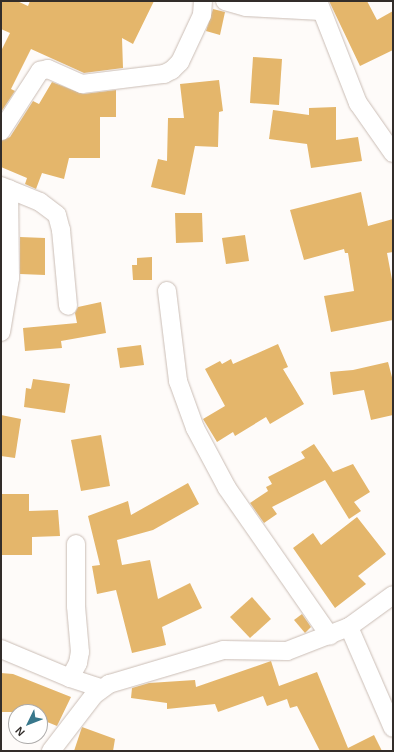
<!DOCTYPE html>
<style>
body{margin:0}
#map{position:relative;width:394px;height:752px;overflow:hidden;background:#fefbf9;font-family:Helvetica,sans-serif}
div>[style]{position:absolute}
.building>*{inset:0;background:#e4b66b}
.roads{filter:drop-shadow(0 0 1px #cabdb5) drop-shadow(0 0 1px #cabdb5)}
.street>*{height:18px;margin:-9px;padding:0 9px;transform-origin:9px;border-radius:9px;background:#fff}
span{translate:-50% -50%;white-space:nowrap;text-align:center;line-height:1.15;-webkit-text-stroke:3px #fff;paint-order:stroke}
.frame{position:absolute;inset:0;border:2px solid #322d2a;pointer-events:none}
.north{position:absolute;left:8px;top:704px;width:40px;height:40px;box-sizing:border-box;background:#fff;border:1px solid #adabaa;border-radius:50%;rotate:227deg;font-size:11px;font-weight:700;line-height:16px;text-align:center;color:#322d2a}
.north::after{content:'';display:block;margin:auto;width:14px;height:18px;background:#38778b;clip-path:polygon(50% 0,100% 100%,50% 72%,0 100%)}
</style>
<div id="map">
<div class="building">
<div style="clip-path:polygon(1px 1px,17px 1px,28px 6px,30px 1px,154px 1px,133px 44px,122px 38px,123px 68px,84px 73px,31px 49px,11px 89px,15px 91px,1px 112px,1px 51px,10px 33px,1px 29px)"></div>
<div style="clip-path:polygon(329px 1px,367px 1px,377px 20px,393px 11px,393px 50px,360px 66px)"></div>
<div style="clip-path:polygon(213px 9px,225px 12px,220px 35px,206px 31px)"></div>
<div style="clip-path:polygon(253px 57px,282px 59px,279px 105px,250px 103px)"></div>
<div style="clip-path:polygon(219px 80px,223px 111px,219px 112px,218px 147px,195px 146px,185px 195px,151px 187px,158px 159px,167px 161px,168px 118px,184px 118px,180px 84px)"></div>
<div style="clip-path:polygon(52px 82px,83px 94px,116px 90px,116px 117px,100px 117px,100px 158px,69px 158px,64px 179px,42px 173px,36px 189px,25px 184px,27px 178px,1px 167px,1px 141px,10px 137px,33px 101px,39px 104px)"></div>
<div style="clip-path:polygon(336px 107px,336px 140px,358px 137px,362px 161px,311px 168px,307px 144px,269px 139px,273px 110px,309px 115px,309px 108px)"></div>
<div style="clip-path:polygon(361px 192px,368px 226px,393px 219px,393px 252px,387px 253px,393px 285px,393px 320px,331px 332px,324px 296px,354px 291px,348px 253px,345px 253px,344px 249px,304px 260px,290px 210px)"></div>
<div style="clip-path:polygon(175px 213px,202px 213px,203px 242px,176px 243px)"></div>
<div style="clip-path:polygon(245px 235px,249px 261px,226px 264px,222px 238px)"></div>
<div style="clip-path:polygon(20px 237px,45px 238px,45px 275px,20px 274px)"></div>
<div style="clip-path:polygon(152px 257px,152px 280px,133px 280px,132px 265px,137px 265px,137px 258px)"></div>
<div style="clip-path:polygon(101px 302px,106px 333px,61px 341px,62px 348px,25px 351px,23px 328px,77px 323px,75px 313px,78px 307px)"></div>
<div style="clip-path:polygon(278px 344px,288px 367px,283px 369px,304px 404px,270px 424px,266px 417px,235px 436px,233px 432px,217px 442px,203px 419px,225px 406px,205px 369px,220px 361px,222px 364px,231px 359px,233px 364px)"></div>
<div style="clip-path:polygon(141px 345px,144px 365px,120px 368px,117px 348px)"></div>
<div style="clip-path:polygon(388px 362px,393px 381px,393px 415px,371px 420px,364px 390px,333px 395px,330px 372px,353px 370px)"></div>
<div style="clip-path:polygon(33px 379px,70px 384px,65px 413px,24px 407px,26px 388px,31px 389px)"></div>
<div style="clip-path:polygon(1px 415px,21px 419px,15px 458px,1px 456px)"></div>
<div style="clip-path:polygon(101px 435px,110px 486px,81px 491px,71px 440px)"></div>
<div style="clip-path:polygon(314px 444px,333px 472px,353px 464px,370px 492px,354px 502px,361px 511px,349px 519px,325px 480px,272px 507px,277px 514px,264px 523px,250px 503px,268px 491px,266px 487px,272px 484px,268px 477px,305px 458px,301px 452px)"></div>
<div style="clip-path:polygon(188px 483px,199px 504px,153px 530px,117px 540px,122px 565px,150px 560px,158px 599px,190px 583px,202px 608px,162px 627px,166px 645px,132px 653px,116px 590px,97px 594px,92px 566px,100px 565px,88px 516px,128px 501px,131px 515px)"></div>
<div style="clip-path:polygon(1px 494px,29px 494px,29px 511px,58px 510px,60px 536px,32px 537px,32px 555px,1px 555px)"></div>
<div style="clip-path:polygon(357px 517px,386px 554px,358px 576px,366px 584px,335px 608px,293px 548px,313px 533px,321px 545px)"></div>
<div style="clip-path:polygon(252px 597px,271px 619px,250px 638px,230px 617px)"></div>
<div style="clip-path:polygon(302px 614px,311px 627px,305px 633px,294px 620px)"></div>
<div style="clip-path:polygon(271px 661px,279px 686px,317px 672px,348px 748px,374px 735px,382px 751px,320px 751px,297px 706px,290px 708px,287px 699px,267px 706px,263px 696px,218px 712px,215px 704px,167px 709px,167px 703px,131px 698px,132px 688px,149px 683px,195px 680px,196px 687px)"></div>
<div style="clip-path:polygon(1px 673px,13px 674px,71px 697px,57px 726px,40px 719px,40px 712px,1px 712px)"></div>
<div style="clip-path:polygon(82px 727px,115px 739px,113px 751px,74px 751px)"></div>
</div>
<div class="roads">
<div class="street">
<div style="left:225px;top:1px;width:22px;rotate:16deg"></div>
<div style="left:246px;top:7px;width:75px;rotate:3.1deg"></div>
<div style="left:318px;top:1px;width:110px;rotate:68.6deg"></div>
<div style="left:358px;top:103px;width:61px;rotate:55deg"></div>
<div style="left:1px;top:131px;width:72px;rotate:-57deg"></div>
<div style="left:40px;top:71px;width:8px;rotate:-14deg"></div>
<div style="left:48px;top:69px;width:37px;rotate:24deg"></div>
<div style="left:82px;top:84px;width:83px;rotate:-7deg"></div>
<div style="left:164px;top:74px;width:9px;rotate:-27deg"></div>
<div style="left:172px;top:70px;width:11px;rotate:-45deg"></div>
<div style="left:180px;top:62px;width:52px;rotate:-64.9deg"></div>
<div style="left:202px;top:15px;width:14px;rotate:-86deg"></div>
<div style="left:1px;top:186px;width:42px;rotate:22.3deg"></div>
<div style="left:40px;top:202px;width:21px;rotate:37deg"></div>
<div style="left:57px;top:215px;width:16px;rotate:75deg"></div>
<div style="left:61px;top:230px;width:76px;rotate:84.7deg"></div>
<div style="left:167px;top:291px;width:91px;rotate:83deg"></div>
<div style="left:178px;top:381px;width:50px;rotate:70.1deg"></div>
<div style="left:195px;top:428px;width:68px;rotate:61.9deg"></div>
<div style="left:227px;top:488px;width:180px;rotate:55.2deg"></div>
<div style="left:1px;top:332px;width:55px;rotate:-80.5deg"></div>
<div style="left:10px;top:278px;width:89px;rotate:-90.6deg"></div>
<div style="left:349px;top:627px;width:110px;rotate:66.5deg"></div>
<div style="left:1px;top:649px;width:75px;rotate:22.8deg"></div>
<div style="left:70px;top:678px;width:33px;rotate:18deg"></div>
<div style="left:70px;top:678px;width:17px;rotate:-62deg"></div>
<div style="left:78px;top:663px;width:11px;rotate:-80deg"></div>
<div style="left:80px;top:652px;width:46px;rotate:-95deg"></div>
<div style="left:76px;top:606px;width:62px;rotate:-90deg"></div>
<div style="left:51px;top:751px;width:71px;rotate:-52.5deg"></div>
<div style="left:94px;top:695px;width:19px;rotate:-36deg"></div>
<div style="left:109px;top:684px;width:119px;rotate:-16.6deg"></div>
<div style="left:223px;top:650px;width:64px;rotate:0.9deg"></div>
<div style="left:287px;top:651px;width:66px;rotate:-21.2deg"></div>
<div style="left:349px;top:627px;width:54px;rotate:-36deg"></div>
</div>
</div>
<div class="frame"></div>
<div class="north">N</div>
</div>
